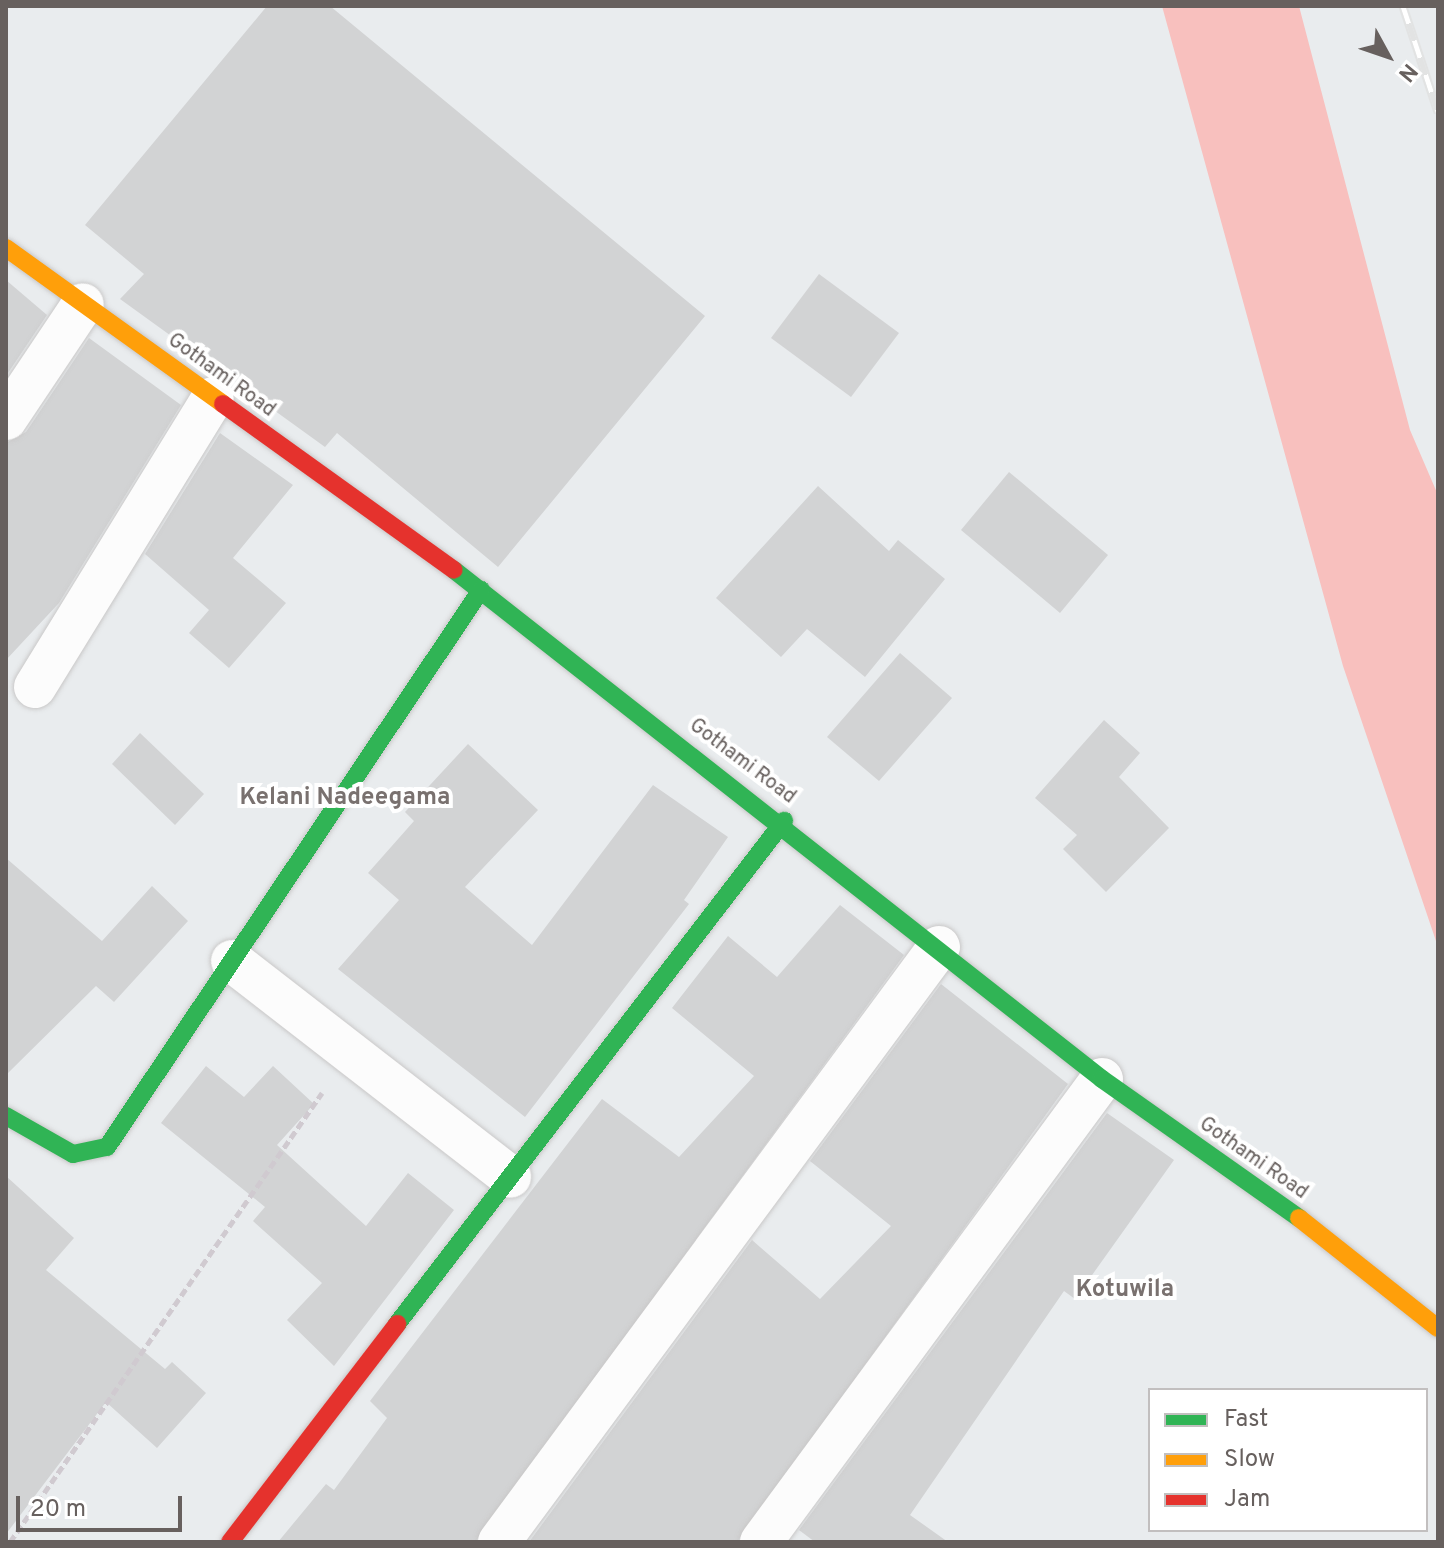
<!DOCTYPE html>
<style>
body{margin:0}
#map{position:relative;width:1444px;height:1548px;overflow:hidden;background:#e9ecee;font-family:Overpass,sans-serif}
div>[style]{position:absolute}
.water>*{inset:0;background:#f8c0be}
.building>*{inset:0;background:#d2d3d4}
.path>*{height:5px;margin-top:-2.5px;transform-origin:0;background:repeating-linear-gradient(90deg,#d0cad0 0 8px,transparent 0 12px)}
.roads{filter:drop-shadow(0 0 2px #c9c8c8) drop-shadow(0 0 2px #c9c8c8)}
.street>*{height:42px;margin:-21px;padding:0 21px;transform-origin:21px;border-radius:21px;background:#fcfcfc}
.fast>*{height:18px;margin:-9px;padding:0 9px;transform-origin:9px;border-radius:9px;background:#30b455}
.slow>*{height:18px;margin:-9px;padding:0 9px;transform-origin:9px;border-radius:9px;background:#ff9f0a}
.jam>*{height:18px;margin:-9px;padding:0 9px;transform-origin:9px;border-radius:9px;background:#e5322d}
.rail>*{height:9px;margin-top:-4.5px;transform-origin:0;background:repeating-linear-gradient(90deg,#fff 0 18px,#e2e3e3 0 36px);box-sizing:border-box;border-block:2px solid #e2e3e3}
span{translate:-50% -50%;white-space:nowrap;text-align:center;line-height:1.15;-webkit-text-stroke:8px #fff;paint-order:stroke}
.street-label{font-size:20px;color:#67605e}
.quarter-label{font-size:24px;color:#79716f;font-weight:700}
.frame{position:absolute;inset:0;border:8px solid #67605e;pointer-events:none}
.legend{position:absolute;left:1148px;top:1388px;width:280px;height:144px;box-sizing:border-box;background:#fff;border:2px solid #c2bfbf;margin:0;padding:10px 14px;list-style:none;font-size:24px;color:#67605e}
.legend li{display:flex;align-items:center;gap:16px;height:40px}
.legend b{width:40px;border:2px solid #c2bfbf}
.north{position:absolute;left:1348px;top:16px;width:80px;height:80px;-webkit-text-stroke:6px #fff;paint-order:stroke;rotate:130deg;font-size:22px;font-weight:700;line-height:32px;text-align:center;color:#67605e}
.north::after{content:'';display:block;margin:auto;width:28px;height:36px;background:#67605e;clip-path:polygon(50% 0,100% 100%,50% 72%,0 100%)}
.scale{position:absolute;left:16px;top:1496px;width:166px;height:36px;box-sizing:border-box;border:4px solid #67605e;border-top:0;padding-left:10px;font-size:24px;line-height:28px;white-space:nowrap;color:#67605e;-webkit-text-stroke:6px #fff;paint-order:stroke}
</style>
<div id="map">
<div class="water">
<div style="clip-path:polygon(1162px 6px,1299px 6px,1410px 430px,1438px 495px,1438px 947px,1343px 666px)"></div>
</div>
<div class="building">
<div style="clip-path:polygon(267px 6px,330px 6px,705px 316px,498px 567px,337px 433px,325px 447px,120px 299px,144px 274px,85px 225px)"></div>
<div style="clip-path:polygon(819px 274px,899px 333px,851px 397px,771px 338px)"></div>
<div style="clip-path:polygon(6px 280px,47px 315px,6px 376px)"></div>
<div style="clip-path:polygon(89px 338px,181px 405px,59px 603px,6px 660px,6px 443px,26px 432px)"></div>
<div style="clip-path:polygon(220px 433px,293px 485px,233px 558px,286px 603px,229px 668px,189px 633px,209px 610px,145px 554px)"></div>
<div style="clip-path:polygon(1009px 472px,1108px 555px,1060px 613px,961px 530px)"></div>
<div style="clip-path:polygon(818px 486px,889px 551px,898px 540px,945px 579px,865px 677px,807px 629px,781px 657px,716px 598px)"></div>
<div style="clip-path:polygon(900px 653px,952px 698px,879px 781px,827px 737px)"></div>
<div style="clip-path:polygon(1104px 720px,1140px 753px,1119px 777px,1169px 828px,1106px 892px,1063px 849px,1077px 835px,1035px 798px)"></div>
<div style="clip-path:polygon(140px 733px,204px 794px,175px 825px,112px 764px)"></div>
<div style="clip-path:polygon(468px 744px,538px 810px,465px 887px,532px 945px,653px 785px,728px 837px,684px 900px,689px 904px,525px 1117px,338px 969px,399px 900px,368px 873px,414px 821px,405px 812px)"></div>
<div style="clip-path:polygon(6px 858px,102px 941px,152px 886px,188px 921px,114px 1002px,96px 986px,6px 1075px)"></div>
<div style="clip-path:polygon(840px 905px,904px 955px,475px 1542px,278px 1542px,326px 1484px,334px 1490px,387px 1418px,370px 1401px,602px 1099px,679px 1157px,754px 1076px,672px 1008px,728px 936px,777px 977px)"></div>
<div style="clip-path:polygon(941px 984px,1068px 1084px,737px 1542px,529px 1542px,752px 1240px,820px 1299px,891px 1226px,810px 1161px)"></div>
<div style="clip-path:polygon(206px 1066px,244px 1097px,273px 1066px,314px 1104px,277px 1145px,366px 1226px,408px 1173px,454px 1210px,334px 1366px,287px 1320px,322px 1283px,253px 1221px,265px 1207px,161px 1123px)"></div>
<div style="clip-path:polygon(1107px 1113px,1174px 1160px,1075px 1299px,1064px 1291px,910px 1515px,948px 1542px,815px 1542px,799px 1530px)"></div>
<div style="clip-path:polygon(6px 1176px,74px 1238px,46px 1270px,165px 1369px,172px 1362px,206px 1393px,157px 1448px,106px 1402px,6px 1534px)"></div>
</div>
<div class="path">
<div style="left:10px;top:1542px;width:547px;rotate:-55.21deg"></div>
</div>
<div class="roads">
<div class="street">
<div style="left:6px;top:419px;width:138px;rotate:-56.2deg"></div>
<div style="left:35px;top:687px;width:339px;rotate:-58.4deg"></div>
<div style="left:232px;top:961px;width:352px;rotate:37.8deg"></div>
<div style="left:499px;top:1542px;width:740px;rotate:-53.52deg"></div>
<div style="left:761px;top:1542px;width:575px;rotate:-53.63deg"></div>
</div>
<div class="fast">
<div style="left:454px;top:570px;width:824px;rotate:38.15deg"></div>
<div style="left:1102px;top:1079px;width:241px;rotate:35.2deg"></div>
<div style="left:6px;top:1116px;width:77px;rotate:29.6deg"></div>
<div style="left:73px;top:1154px;width:35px;rotate:-12deg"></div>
<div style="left:107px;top:1147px;width:671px;rotate:-56.12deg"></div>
<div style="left:397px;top:1324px;width:635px;rotate:-52.43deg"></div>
</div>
<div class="slow">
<div style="left:6px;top:248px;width:267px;rotate:35.7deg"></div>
<div style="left:1299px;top:1218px;width:177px;rotate:38.4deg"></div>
</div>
<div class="jam">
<div style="left:223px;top:404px;width:284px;rotate:35.7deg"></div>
<div style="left:230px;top:1542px;width:275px;rotate:-52.5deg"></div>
</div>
</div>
<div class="rail">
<div style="left:1403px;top:6px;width:112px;rotate:71.7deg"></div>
</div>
<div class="street-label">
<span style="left:221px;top:376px;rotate:36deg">Gothami Road</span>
<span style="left:742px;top:762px;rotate:37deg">Gothami Road</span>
<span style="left:1253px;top:1159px;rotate:35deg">Gothami Road</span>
</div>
<div class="quarter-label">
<span style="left:345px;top:799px">Kelani Nadeegama</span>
<span style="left:1125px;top:1291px">Kotuwila</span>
</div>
<div class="frame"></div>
<ul class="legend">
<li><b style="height:10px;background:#30b455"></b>Fast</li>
<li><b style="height:10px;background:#ff9f0a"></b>Slow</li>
<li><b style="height:10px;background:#e5322d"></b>Jam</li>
</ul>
<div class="north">N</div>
<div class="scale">20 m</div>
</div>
